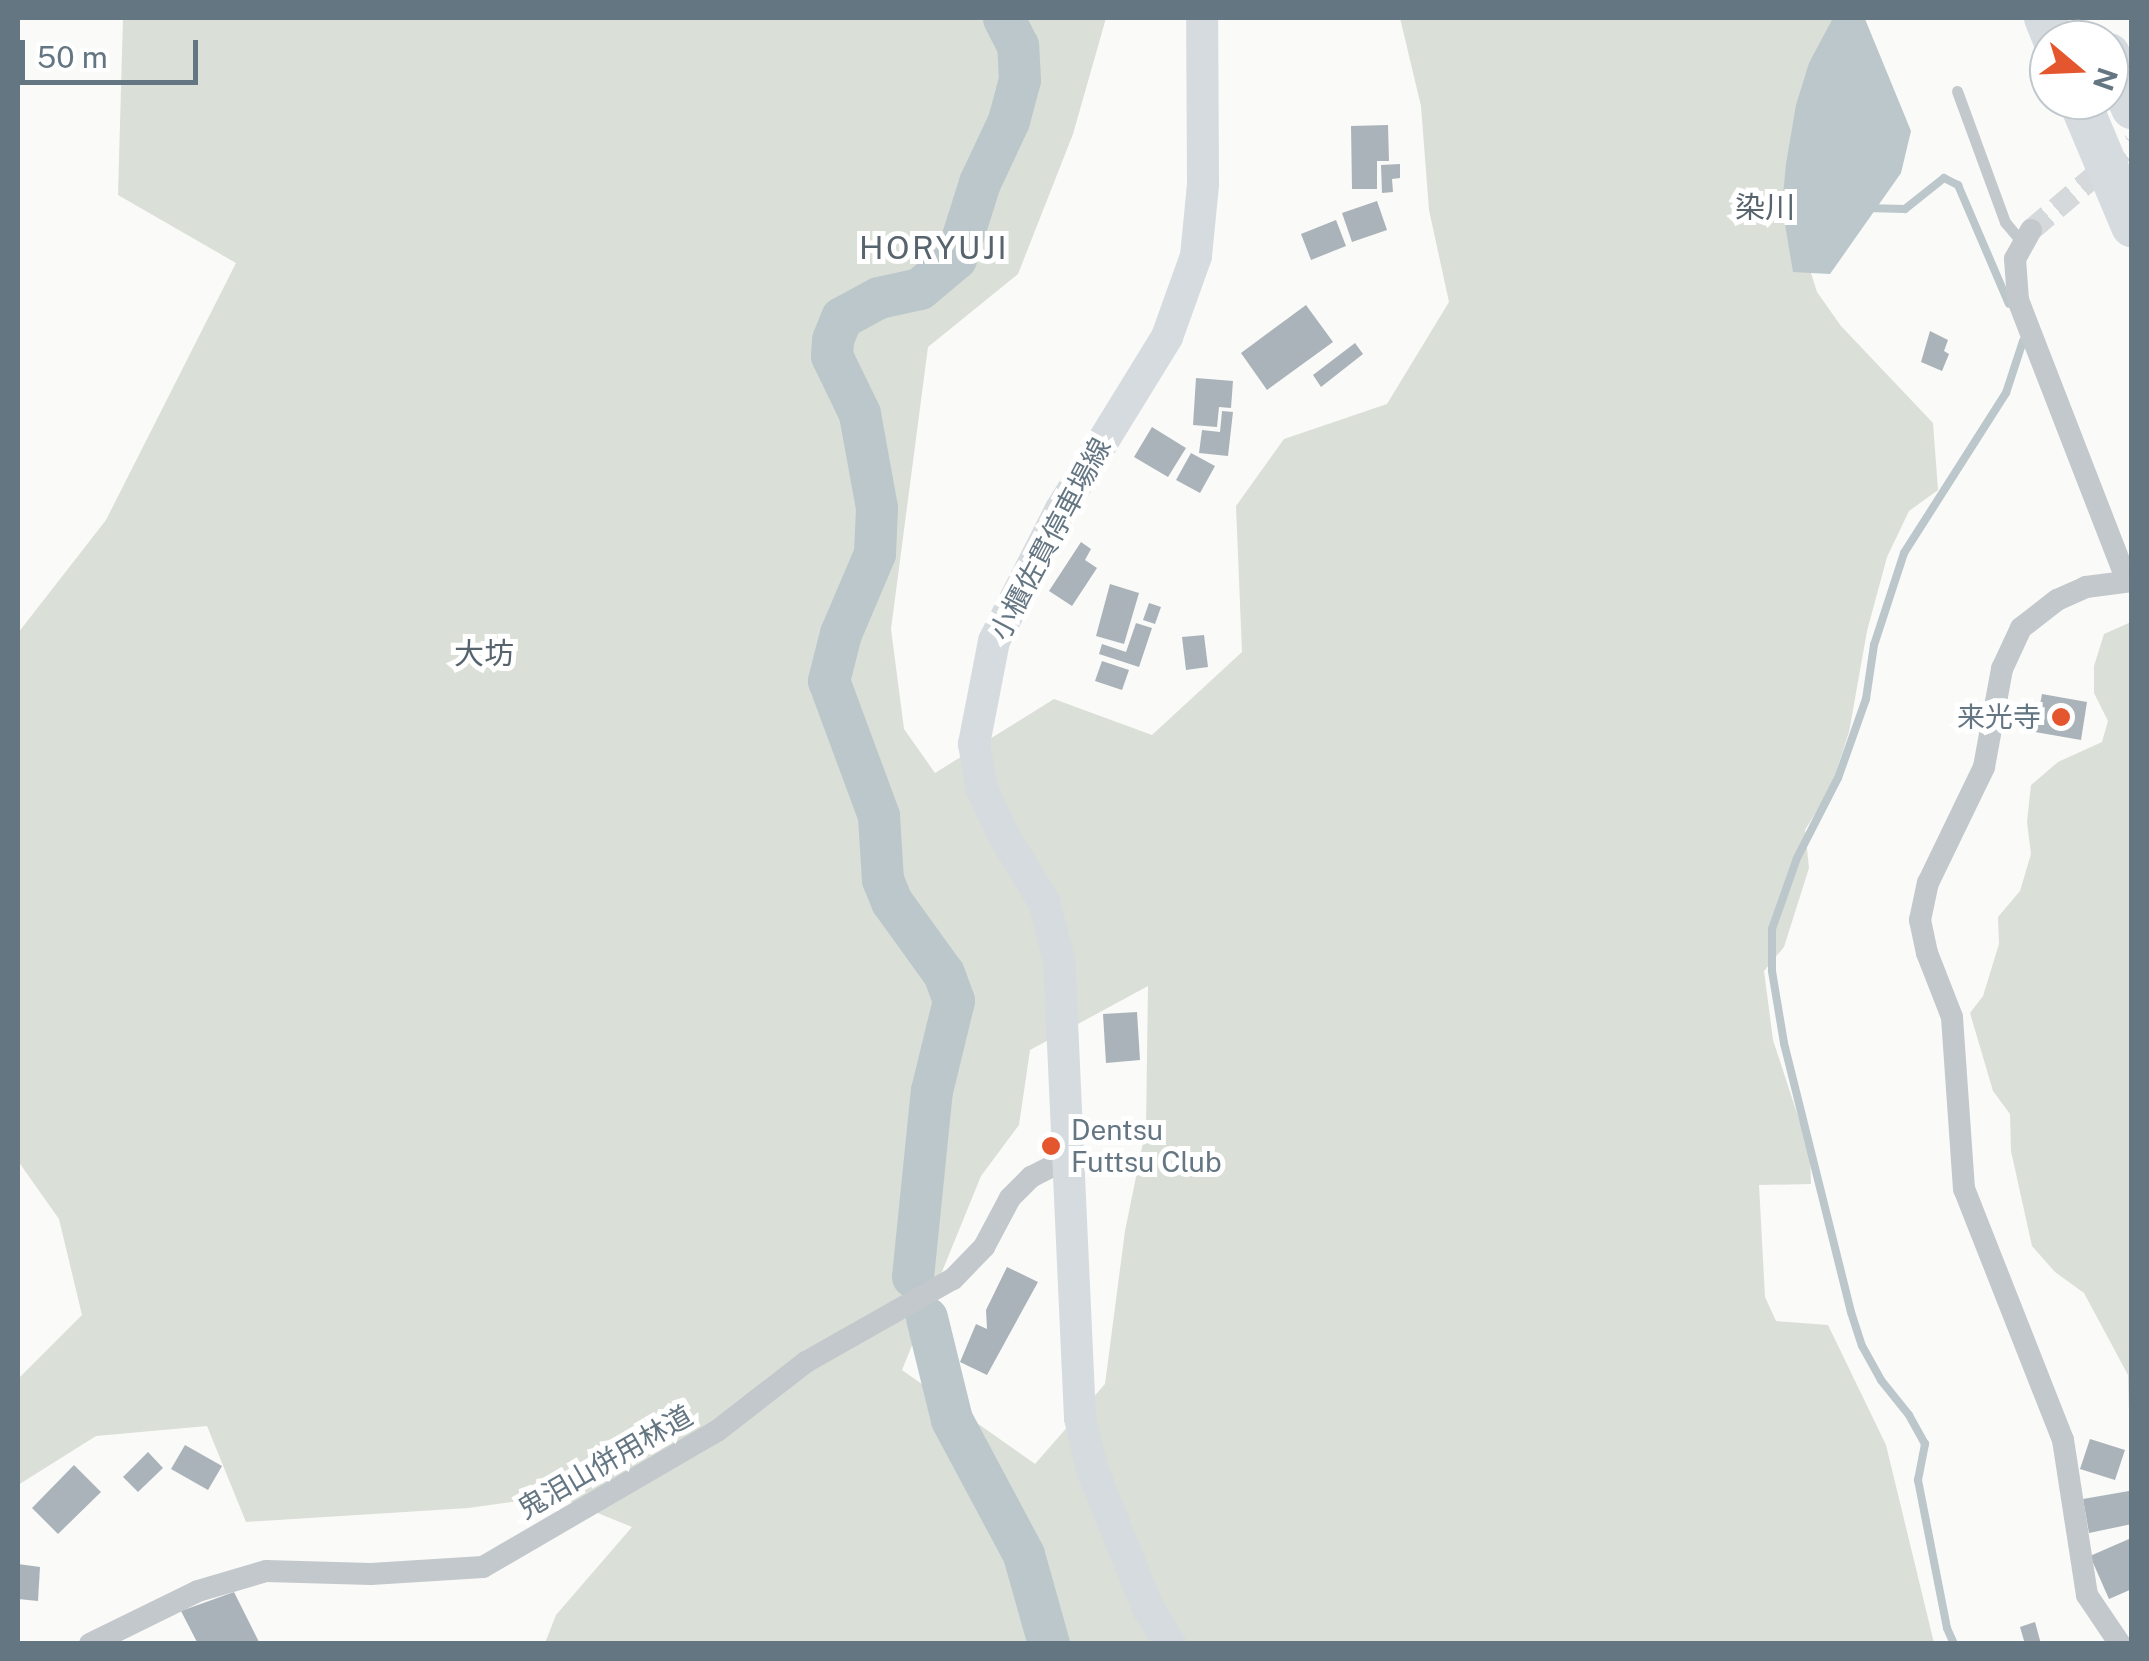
<!DOCTYPE html>
<meta charset="utf-8">
<style>
body{margin:0}
#map{position:relative;width:2149px;height:1661px;overflow:hidden;background:#fafaf8;font-family:"Public Sans","Noto Sans JP",sans-serif}
div>[style]{position:absolute}
.green>*{inset:0;background:#dadfd7}
.water>*{inset:0;background:#bbc7cb}
.stream>*{height:8px;margin:-4px;padding:0 4px;transform-origin:4px;border-radius:4px;background:#bbc7cb}
.river>*{height:42px;margin:-21px;padding:0 21px;transform-origin:21px;border-radius:21px;background:#bbc7cb}
.building>*{inset:0;background:#aab3b9}
.minor-tunnel>*{height:22px;margin-top:-11px;transform-origin:0;background:repeating-linear-gradient(90deg,#d5d9db 0 22px,transparent 0 33px)}
.service>*{height:11px;margin:-5.5px;padding:0 5.5px;transform-origin:5.5px;border-radius:5.5px;background:#c3c8cc}
.minor>*{height:22px;margin:-11px;padding:0 11px;transform-origin:11px;border-radius:11px;background:#c3c8cc}
.secondary>*{height:32px;margin:-16px;padding:0 16px;transform-origin:16px;border-radius:16px;background:#d6dbdf}
.motorway>*{height:42px;margin:-21px;padding:0 21px;transform-origin:21px;border-radius:21px;background:#d6dbdf}
.dots>*{width:28px;height:28px;translate:-50% -50%;box-sizing:border-box;border:5px solid #fff;border-radius:50%}
span{translate:-50% -50%;white-space:nowrap;text-align:center;line-height:1.15;-webkit-text-stroke:10px #fff;paint-order:stroke}
.street-label{font-size:28px;color:#657683}
.poi-label{font-size:28px;color:#657683}
.right{translate:-100% -50%;text-align:right}
.left{translate:0 -50%;text-align:left}
.neighbourhood-label{font-size:30px;color:#57646e}
.quarter-label{font-size:32px;color:#57646e;letter-spacing:2.5px}
.frame{position:absolute;inset:0;border:20px solid #657683;pointer-events:none}
.north{position:absolute;left:2029px;top:20px;width:100px;height:100px;box-sizing:border-box;background:#fff;border:2px solid #c1c8cd;border-radius:50%;rotate:109deg;font-size:28px;font-weight:700;line-height:40px;text-align:center;color:#657683}
.north::after{content:'';display:block;margin:auto;width:35px;height:45px;background:#e4572e;clip-path:polygon(50% 0,100% 100%,50% 72%,0 100%)}
.scale{position:absolute;left:20px;top:40px;width:178px;height:45px;box-sizing:border-box;border:5px solid #657683;border-top:0;padding-left:12px;font-size:30px;line-height:35px;white-space:nowrap;color:#657683;-webkit-text-stroke:8px #fff;paint-order:stroke}
</style>
<div id="map">
<div class="green">
<div style="clip-path:polygon(evenodd,123px 18px,1106px 18px,1073px 134px,1018px 274px,928px 347px,891px 629px,904px 729px,935px 773px,1054px 699px,1152px 735px,1242px 652px,1236px 506px,1284px 439px,1387px 404px,1449px 302px,1429px 210px,1421px 106px,1400px 18px,1849px 18px,1806px 257px,1817px 292px,1841px 326px,1933px 423px,1938px 490px,1909px 511px,1887px 557px,1867px 631px,1849px 732px,1830px 790px,1805px 830px,1809px 868px,1784px 947px,1764px 971px,1773px 1040px,1810px 1153px,1811px 1184px,1759px 1185px,1765px 1297px,1776px 1321px,1828px 1325px,1886px 1445px,1934px 1643px,545px 1643px,556px 1615px,632px 1527px,556px 1496px,468px 1508px,246px 1522px,207px 1426px,96px 1436px,18px 1485px,18px 1379px,82px 1315px,59px 1219px,18px 1161px,18px 633px,106px 520px,236px 263px,118px 195px,123px 18px,1148px 986px,1146px 1128px,1125px 1231px,1105px 1384px,1035px 1464px,902px 1370px,981px 1176px,1019px 1125px,1030px 1050px,1148px 986px)"></div>
<div style="clip-path:polygon(2131px 622px,2131px 1488px,2128px 1375px,2084px 1293px,2055px 1272px,2032px 1246px,2011px 1151px,2010px 1114px,1993px 1091px,1970px 1013px,1983px 996px,1999px 944px,1998px 917px,2020px 891px,2031px 854px,2027px 822px,2031px 785px,2058px 762px,2102px 742px,2108px 721px,2094px 693px,2094px 666px,2104px 634px)"></div>
</div>
<div class="water">
<div style="clip-path:polygon(1833px 18px,1865px 19px,1911px 131px,1901px 173px,1830px 274px,1793px 272px,1782px 206px,1786px 164px,1796px 105px,1809px 63px)"></div>
</div>
<div class="stream">
<div style="left:1865px;top:208px;width:40px;rotate:1.4deg"></div>
<div style="left:1905px;top:209px;width:50px;rotate:-38.5deg"></div>
<div style="left:1944px;top:178px;width:16px;rotate:27deg"></div>
<div style="left:1958px;top:185px;width:129px;rotate:66.8deg"></div>
<div style="left:1954px;top:1644px;width:17px;rotate:-114deg"></div>
<div style="left:1947px;top:1628px;width:151px;rotate:-101.1deg"></div>
<div style="left:1918px;top:1480px;width:37px;rotate:-79deg"></div>
<div style="left:1925px;top:1444px;width:33px;rotate:-119deg"></div>
<div style="left:1909px;top:1415px;width:45px;rotate:-128.7deg"></div>
<div style="left:1881px;top:1380px;width:39px;rotate:-119deg"></div>
<div style="left:1862px;top:1346px;width:36px;rotate:-108deg"></div>
<div style="left:1851px;top:1312px;width:277px;rotate:-104deg"></div>
<div style="left:1784px;top:1043px;width:73px;rotate:-99.5deg"></div>
<div style="left:1772px;top:971px;width:42px;rotate:-90deg"></div>
<div style="left:1772px;top:929px;width:75px;rotate:-70.6deg"></div>
<div style="left:1797px;top:858px;width:90px;rotate:-62.9deg"></div>
<div style="left:1838px;top:778px;width:84px;rotate:-70.5deg"></div>
<div style="left:1866px;top:699px;width:55px;rotate:-81.6deg"></div>
<div style="left:1874px;top:645px;width:97px;rotate:-71.9deg"></div>
<div style="left:1904px;top:553px;width:190px;rotate:-57.5deg"></div>
<div style="left:2006px;top:393px;width:55px;rotate:-71.9deg"></div>
</div>
<div class="river">
<div style="left:913px;top:1277px;width:187px;rotate:-84.2deg"></div>
<div style="left:932px;top:1091px;width:93px;rotate:-76.3deg"></div>
<div style="left:954px;top:1001px;width:29px;rotate:-110deg"></div>
<div style="left:944px;top:974px;width:89px;rotate:-125.8deg"></div>
<div style="left:892px;top:902px;width:24px;rotate:-112deg"></div>
<div style="left:883px;top:880px;width:64px;rotate:-93.6deg"></div>
<div style="left:879px;top:816px;width:144px;rotate:-110.3deg"></div>
<div style="left:829px;top:681px;width:49px;rotate:-75.7deg"></div>
<div style="left:841px;top:634px;width:87px;rotate:-67deg"></div>
<div style="left:875px;top:554px;width:46px;rotate:-87.5deg"></div>
<div style="left:877px;top:508px;width:96px;rotate:-100.3deg"></div>
<div style="left:860px;top:414px;width:64px;rotate:-115.8deg"></div>
<div style="left:832px;top:356px;width:16px;rotate:-86deg"></div>
<div style="left:833px;top:340px;width:24px;rotate:-68deg"></div>
<div style="left:842px;top:318px;width:42px;rotate:-28.4deg"></div>
<div style="left:879px;top:298px;width:42px;rotate:-12.4deg"></div>
<div style="left:920px;top:289px;width:47px;rotate:-39.8deg"></div>
<div style="left:956px;top:259px;width:80px;rotate:-72.5deg"></div>
<div style="left:980px;top:183px;width:68px;rotate:-64.9deg"></div>
<div style="left:1009px;top:121px;width:42px;rotate:-75deg"></div>
<div style="left:1020px;top:80px;width:34px;rotate:-93deg"></div>
<div style="left:1018px;top:46px;width:31px;rotate:-117deg"></div>
<div style="left:927px;top:1318px;width:105px;rotate:76.2deg"></div>
<div style="left:952px;top:1420px;width:153px;rotate:61.9deg"></div>
<div style="left:1024px;top:1555px;width:92px;rotate:74.3deg"></div>
</div>
<div class="building">
<div style="clip-path:polygon(1388px 125px,1389px 161px,1377px 161px,1377px 189px,1352px 189px,1351px 126px)"></div>
<div style="clip-path:polygon(1400px 164px,1400px 178px,1392px 179px,1393px 192px,1382px 193px,1381px 165px)"></div>
<div style="clip-path:polygon(1377px 201px,1387px 230px,1352px 242px,1342px 213px)"></div>
<div style="clip-path:polygon(1336px 220px,1346px 246px,1311px 260px,1301px 234px)"></div>
<div style="clip-path:polygon(1306px 305px,1333px 342px,1267px 390px,1241px 353px)"></div>
<div style="clip-path:polygon(1930px 331px,1948px 340px,1944px 351px,1949px 354px,1942px 371px,1921px 362px)"></div>
<div style="clip-path:polygon(1355px 343px,1363px 354px,1321px 387px,1313px 375px)"></div>
<div style="clip-path:polygon(1196px 378px,1233px 381px,1231px 408px,1219px 407px,1217px 427px,1193px 425px)"></div>
<div style="clip-path:polygon(1222px 411px,1233px 412px,1228px 456px,1199px 453px,1202px 430px,1220px 432px)"></div>
<div style="clip-path:polygon(1152px 427px,1186px 448px,1168px 477px,1134px 457px)"></div>
<div style="clip-path:polygon(1191px 453px,1215px 466px,1200px 493px,1176px 480px)"></div>
<div style="clip-path:polygon(1081px 542px,1091px 549px,1085px 560px,1097px 568px,1072px 606px,1049px 591px)"></div>
<div style="clip-path:polygon(1110px 584px,1139px 593px,1124px 644px,1096px 636px)"></div>
<div style="clip-path:polygon(1149px 603px,1161px 607px,1155px 624px,1143px 620px)"></div>
<div style="clip-path:polygon(1136px 623px,1152px 628px,1139px 667px,1099px 654px,1102px 644px,1126px 652px)"></div>
<div style="clip-path:polygon(1204px 635px,1208px 667px,1186px 670px,1182px 637px)"></div>
<div style="clip-path:polygon(1102px 661px,1129px 670px,1122px 690px,1095px 681px)"></div>
<div style="clip-path:polygon(2042px 694px,2087px 702px,2081px 740px,2035px 732px)"></div>
<div style="clip-path:polygon(1137px 1012px,1140px 1060px,1106px 1063px,1103px 1014px)"></div>
<div style="clip-path:polygon(1007px 1267px,1038px 1282px,987px 1375px,960px 1362px,976px 1324px,987px 1329px,986px 1310px)"></div>
<div style="clip-path:polygon(2090px 1439px,2125px 1450px,2115px 1480px,2080px 1469px)"></div>
<div style="clip-path:polygon(185px 1445px,222px 1466px,208px 1490px,171px 1469px)"></div>
<div style="clip-path:polygon(148px 1452px,163px 1468px,138px 1492px,123px 1477px)"></div>
<div style="clip-path:polygon(74px 1465px,101px 1492px,58px 1534px,32px 1508px)"></div>
<div style="clip-path:polygon(2129px 1491px,2132px 1524px,2089px 1533px,2083px 1499px)"></div>
<div style="clip-path:polygon(2129px 1539px,2132px 1589px,2109px 1599px,2090px 1556px)"></div>
<div style="clip-path:polygon(18px 1564px,40px 1567px,38px 1601px,18px 1599px)"></div>
<div style="clip-path:polygon(234px 1592px,260px 1644px,198px 1644px,181px 1611px)"></div>
<div style="clip-path:polygon(2035px 1622px,2041px 1644px,2025px 1644px,2020px 1627px)"></div>
</div>
<div class="minor-tunnel">
<div style="left:2031px;top:230px;width:133px;rotate:-40.4deg"></div>
</div>
<div class="service">
<div style="left:1957px;top:91px;width:140px;rotate:69.9deg"></div>
<div style="left:2005px;top:222px;width:26px;rotate:50deg"></div>
</div>
<div class="minor">
<div style="left:2031px;top:230px;width:33px;rotate:119deg"></div>
<div style="left:2015px;top:259px;width:41px;rotate:85.8deg"></div>
<div style="left:2018px;top:300px;width:301px;rotate:68.8deg"></div>
<div style="left:90px;top:1644px;width:120px;rotate:-26.1deg"></div>
<div style="left:198px;top:1591px;width:71px;rotate:-16.4deg"></div>
<div style="left:266px;top:1571px;width:105px;rotate:1.6deg"></div>
<div style="left:371px;top:1574px;width:112px;rotate:-3.6deg"></div>
<div style="left:483px;top:1567px;width:271px;rotate:-30.2deg"></div>
<div style="left:717px;top:1431px;width:113px;rotate:-37.8deg"></div>
<div style="left:806px;top:1362px;width:169px;rotate:-29.5deg"></div>
<div style="left:953px;top:1279px;width:45px;rotate:-45.9deg"></div>
<div style="left:984px;top:1247px;width:55px;rotate:-62deg"></div>
<div style="left:1010px;top:1198px;width:30px;rotate:-45deg"></div>
<div style="left:1031px;top:1177px;width:44px;rotate:-27.1deg"></div>
<div style="left:2120px;top:1644px;width:59px;rotate:-124deg"></div>
<div style="left:2087px;top:1595px;width:157px;rotate:-98.8deg"></div>
<div style="left:2063px;top:1440px;width:270px;rotate:-111.5deg"></div>
<div style="left:1964px;top:1189px;width:172px;rotate:-94deg"></div>
<div style="left:1952px;top:1017px;width:69px;rotate:-111.3deg"></div>
<div style="left:1927px;top:953px;width:34px;rotate:-102deg"></div>
<div style="left:1920px;top:920px;width:38px;rotate:-78deg"></div>
<div style="left:1928px;top:883px;width:129px;rotate:-64.2deg"></div>
<div style="left:1984px;top:767px;width:100px;rotate:-79.6deg"></div>
<div style="left:2002px;top:669px;width:45px;rotate:-65.1deg"></div>
<div style="left:2021px;top:628px;width:46px;rotate:-37.9deg"></div>
<div style="left:2057px;top:600px;width:32px;rotate:-24deg"></div>
<div style="left:2086px;top:587px;width:46px;rotate:-7.4deg"></div>
</div>
<div class="secondary">
<div style="left:1170px;top:1644px;width:42px;rotate:-121.4deg"></div>
<div style="left:1148px;top:1608px;width:147px;rotate:-112deg"></div>
<div style="left:1093px;top:1472px;width:56px;rotate:-103.5deg"></div>
<div style="left:1080px;top:1418px;width:458px;rotate:-92.6deg"></div>
<div style="left:1059px;top:960px;width:60px;rotate:-104.5deg"></div>
<div style="left:1044px;top:902px;width:77px;rotate:-121.2deg"></div>
<div style="left:1004px;top:836px;width:52px;rotate:-115.1deg"></div>
<div style="left:982px;top:789px;width:46px;rotate:-100.1deg"></div>
<div style="left:974px;top:744px;width:105px;rotate:-79deg"></div>
<div style="left:994px;top:641px;width:146px;rotate:-63.1deg"></div>
<div style="left:1060px;top:511px;width:204px;rotate:-58.4deg"></div>
<div style="left:1167px;top:337px;width:86px;rotate:-70.3deg"></div>
<div style="left:1196px;top:256px;width:72px;rotate:-84.4deg"></div>
<div style="left:1203px;top:184px;width:166px;rotate:-90.3deg"></div>
</div>
<div class="motorway">
<div style="left:2045px;top:18px;width:24px;rotate:68deg"></div>
<div style="left:2109px;top:54px;width:59px;rotate:66.9deg"></div>
<div style="left:2079px;top:100px;width:137px;rotate:67.2deg"></div>
</div>
<div class="dots">
<div style="left:2061px;top:717px;background:#e4572e"></div>
<div style="left:1051px;top:1146px;background:#e4572e"></div>
</div>
<div class="street-label">
<span style="left:1050px;top:539px;rotate:-62deg">小櫃佐貫停車場線</span>
<span style="left:605px;top:1462px;rotate:-30deg">鬼泪山併用林道</span>
</div>
<div class="poi-label">
<span class="right" style="left:2041px;top:717px">来光寺</span>
<span class="left" style="left:1071px;top:1146px">Dentsu<br>Futtsu Club</span>
</div>
<div class="neighbourhood-label">
<span style="left:1765px;top:207px">染川</span>
<span style="left:484px;top:653px">大坊</span>
</div>
<div class="quarter-label">
<span style="left:934px;top:248px">HORYUJI</span>
</div>
<div class="frame"></div>
<div class="north">N</div>
<div class="scale">50 m</div>
</div>
